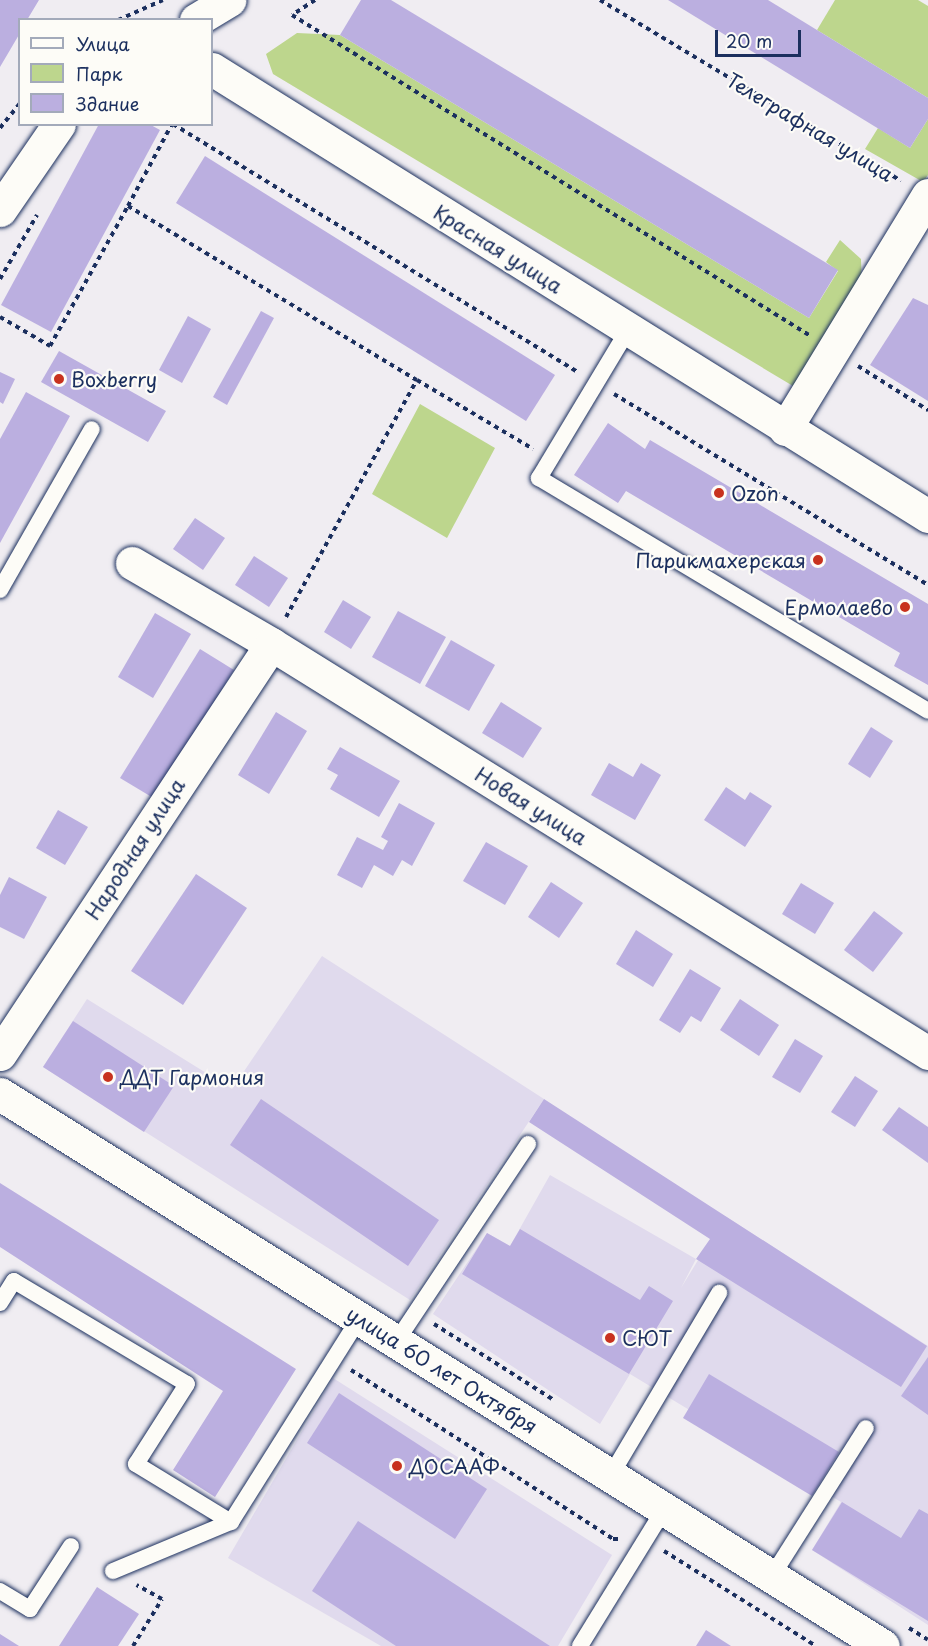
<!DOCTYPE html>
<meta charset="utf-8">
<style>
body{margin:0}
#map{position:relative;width:928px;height:1646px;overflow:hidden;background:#f0edf2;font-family:"Playpen Sans",sans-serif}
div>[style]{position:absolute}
.built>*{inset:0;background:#e0daed}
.green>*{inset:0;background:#bdd68d}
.building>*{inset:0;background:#bbafe0}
.path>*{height:4px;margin-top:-2px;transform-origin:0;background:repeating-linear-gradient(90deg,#1b2f5e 0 4.5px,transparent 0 9px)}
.roads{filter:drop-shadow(0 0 2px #1b2f5e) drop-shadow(0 0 2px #1b2f5e)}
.service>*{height:16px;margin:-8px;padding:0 8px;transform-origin:8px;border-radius:8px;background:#fdfcf7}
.minor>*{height:33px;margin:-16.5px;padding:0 16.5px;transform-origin:16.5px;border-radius:16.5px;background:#fdfcf7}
.tertiary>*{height:33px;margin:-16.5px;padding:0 16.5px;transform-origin:16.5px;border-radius:16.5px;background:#fdfcf7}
.secondary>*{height:33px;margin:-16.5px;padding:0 16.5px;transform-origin:16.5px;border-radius:16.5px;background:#fdfcf7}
.dots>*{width:16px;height:16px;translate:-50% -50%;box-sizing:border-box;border:3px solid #fdfcf7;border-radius:50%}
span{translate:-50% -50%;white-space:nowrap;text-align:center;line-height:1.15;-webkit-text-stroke:4.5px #fdfcf7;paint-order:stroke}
.street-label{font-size:20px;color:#1b2f5e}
.poi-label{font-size:20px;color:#1b2f5e}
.left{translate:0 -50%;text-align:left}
.right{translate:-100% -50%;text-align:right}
.legend{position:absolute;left:18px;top:18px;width:195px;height:108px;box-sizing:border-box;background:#fdfcf7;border:2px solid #a3aaba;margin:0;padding:8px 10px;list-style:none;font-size:18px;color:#1b2f5e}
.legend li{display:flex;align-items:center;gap:12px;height:30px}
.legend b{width:30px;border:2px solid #a3aaba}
.scale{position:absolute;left:715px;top:30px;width:86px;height:27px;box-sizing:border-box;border:3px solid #1b2f5e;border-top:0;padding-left:8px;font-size:18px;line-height:21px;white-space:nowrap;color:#1b2f5e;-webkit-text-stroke:4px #fdfcf7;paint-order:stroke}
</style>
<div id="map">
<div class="built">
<div style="clip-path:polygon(322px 956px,544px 1099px,410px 1300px,43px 1067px,87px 999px,232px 1089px)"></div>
<div style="clip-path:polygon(550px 1175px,696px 1259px,681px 1288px,725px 1216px,928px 1346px,928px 1625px,812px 1550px,841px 1502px,630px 1374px,600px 1424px,433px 1314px,487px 1233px,510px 1246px)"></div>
<div style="clip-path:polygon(333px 1378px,612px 1555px,558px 1646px,381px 1646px,228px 1558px)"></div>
</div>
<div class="green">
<div style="clip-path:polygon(835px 0,918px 0,928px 6px,928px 98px,817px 30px)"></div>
<div style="clip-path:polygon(297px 33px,340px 35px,809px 318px,838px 271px,826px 262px,840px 240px,861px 259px,862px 287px,793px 386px,273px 74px,266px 54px)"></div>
<div style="clip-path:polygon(928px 119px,928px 175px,923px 182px,865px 149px,878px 128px,910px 148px)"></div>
<div style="clip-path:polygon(420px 404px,495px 448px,447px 538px,372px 494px)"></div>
</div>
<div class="building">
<div style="clip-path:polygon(0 0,39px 0,27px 20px,20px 20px,20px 33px,0 67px)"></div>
<div style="clip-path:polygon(361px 0,391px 0,838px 270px,809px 318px,340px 35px)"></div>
<div style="clip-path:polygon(668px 0,768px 0,928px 98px,928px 119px,910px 148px)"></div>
<div style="clip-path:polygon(99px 124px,149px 124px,160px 130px,51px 332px,1px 305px)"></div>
<div style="clip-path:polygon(205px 156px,555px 375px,526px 421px,176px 203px)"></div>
<div style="clip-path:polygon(913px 298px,928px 305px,928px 401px,870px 365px)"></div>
<div style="clip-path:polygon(261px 311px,274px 318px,227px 405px,213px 397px)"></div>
<div style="clip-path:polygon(188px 316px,211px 329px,182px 383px,159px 370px)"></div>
<div style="clip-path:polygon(59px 351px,166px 411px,148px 442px,41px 382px)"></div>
<div style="clip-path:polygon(0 372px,15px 379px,3px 404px,0 402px)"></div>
<div style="clip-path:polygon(26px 392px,70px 416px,0 543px,0 439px)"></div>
<div style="clip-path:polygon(608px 423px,645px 449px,650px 440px,928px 604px,928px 685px,894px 666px,900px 653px,626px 491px,618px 503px,574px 475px)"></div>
<div style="clip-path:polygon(195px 518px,225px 538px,203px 570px,173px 549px)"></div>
<div style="clip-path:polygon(254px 556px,288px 578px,269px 607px,235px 585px)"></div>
<div style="clip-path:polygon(343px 600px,371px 617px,351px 649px,324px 632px)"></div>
<div style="clip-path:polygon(398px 611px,446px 637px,420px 684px,372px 657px)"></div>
<div style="clip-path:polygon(155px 613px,191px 634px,153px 698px,118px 677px)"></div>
<div style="clip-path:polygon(451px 640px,495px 665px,469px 711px,425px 686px)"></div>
<div style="clip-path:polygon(200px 649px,234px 670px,155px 799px,120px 778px)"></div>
<div style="clip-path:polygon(501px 702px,542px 728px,523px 758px,482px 733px)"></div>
<div style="clip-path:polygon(276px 712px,307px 731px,269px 794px,238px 775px)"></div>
<div style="clip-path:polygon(871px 727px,893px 741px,870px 778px,848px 764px)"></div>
<div style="clip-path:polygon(340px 747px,400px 781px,379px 817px,330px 789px,338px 775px,327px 769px)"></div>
<div style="clip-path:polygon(609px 763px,633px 777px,641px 763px,661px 775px,635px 820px,591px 795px)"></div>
<div style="clip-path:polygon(726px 787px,745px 800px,750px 792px,772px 806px,745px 847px,704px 820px)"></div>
<div style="clip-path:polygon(399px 803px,435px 823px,412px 866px,402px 860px,393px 876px,374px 865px,362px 888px,337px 875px,357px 837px,383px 850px,388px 841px,381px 837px)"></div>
<div style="clip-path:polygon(58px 810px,88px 827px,65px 865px,36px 848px)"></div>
<div style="clip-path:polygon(486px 842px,528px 866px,505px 905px,463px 881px)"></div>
<div style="clip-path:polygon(196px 874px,247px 908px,183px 1005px,131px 971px)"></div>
<div style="clip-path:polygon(9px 877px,47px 897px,24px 939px,0 927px,0 895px)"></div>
<div style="clip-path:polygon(551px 882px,583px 903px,559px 938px,528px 917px)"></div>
<div style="clip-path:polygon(801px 883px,834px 903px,815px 934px,782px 914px)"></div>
<div style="clip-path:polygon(874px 911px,903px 933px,873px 972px,844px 950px)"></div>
<div style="clip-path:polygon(636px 930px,673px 954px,653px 987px,616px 964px)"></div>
<div style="clip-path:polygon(690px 969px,721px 988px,701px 1022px,691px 1016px,680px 1033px,659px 1020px)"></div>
<div style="clip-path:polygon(740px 999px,779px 1025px,759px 1056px,720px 1030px)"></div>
<div style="clip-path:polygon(73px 1021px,174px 1086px,144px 1132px,43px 1067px)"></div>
<div style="clip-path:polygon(795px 1039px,823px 1056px,800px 1093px,772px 1077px)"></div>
<div style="clip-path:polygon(855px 1076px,878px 1091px,855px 1127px,831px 1112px)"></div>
<div style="clip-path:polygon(261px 1099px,439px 1220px,408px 1266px,230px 1145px)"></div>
<div style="clip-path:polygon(544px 1099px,927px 1346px,901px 1387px,696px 1259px,710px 1239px,529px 1122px)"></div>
<div style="clip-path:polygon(899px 1107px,928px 1127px,928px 1163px,882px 1130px)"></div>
<div style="clip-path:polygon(0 1183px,296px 1369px,215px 1497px,173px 1470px,223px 1391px,0 1247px)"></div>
<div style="clip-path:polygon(520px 1229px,640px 1300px,649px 1286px,673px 1301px,629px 1374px,462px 1274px,487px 1233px,510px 1246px)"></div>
<div style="clip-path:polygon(928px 1357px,928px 1415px,901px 1396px)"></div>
<div style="clip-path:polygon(709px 1374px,839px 1452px,812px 1496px,683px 1418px)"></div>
<div style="clip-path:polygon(339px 1393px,487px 1489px,455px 1539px,307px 1443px)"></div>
<div style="clip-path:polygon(842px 1502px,901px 1538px,919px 1509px,928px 1514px,928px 1621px,812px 1550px)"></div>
<div style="clip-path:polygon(358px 1521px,550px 1646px,396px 1646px,312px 1591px)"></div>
<div style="clip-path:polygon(97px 1587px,139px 1614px,118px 1646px,59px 1646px)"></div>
<div style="clip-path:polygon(706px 1630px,731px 1646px,696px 1646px)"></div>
<div style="clip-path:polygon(0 1634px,19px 1646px,0 1646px)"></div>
</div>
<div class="path">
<div style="left:315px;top:0;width:27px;rotate:147deg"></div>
<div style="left:292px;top:15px;width:608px;rotate:31.76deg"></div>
<div style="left:600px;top:0;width:351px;rotate:31deg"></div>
<div style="left:118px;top:20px;width:49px;rotate:-24deg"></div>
<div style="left:173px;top:124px;width:476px;rotate:31.5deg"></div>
<div style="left:0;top:128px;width:32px;rotate:-51deg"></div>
<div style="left:128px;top:206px;width:93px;rotate:-61.8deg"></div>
<div style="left:0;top:279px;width:74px;rotate:-60deg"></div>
<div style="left:0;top:317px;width:58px;rotate:30.1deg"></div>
<div style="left:50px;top:346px;width:160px;rotate:-60.9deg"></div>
<div style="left:128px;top:206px;width:337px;rotate:31.1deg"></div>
<div style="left:858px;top:366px;width:83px;rotate:32.2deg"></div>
<div style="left:614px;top:394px;width:368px;rotate:31.3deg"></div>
<div style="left:286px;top:617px;width:271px;rotate:-61.1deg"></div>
<div style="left:417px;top:380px;width:135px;rotate:30.7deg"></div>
<div style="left:434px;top:1324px;width:140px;rotate:32.4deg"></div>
<div style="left:351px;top:1370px;width:312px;rotate:32.8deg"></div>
<div style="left:613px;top:1539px;width:8px"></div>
<div style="left:664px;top:1551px;width:179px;rotate:32deg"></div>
<div style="left:909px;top:1628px;width:22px;rotate:32deg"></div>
<div style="left:133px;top:1646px;width:55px;rotate:-58.3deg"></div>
<div style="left:162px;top:1599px;width:29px;rotate:-151deg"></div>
</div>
<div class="roads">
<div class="service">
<div style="left:628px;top:330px;width:173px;rotate:121deg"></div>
<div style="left:539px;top:478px;width:453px;rotate:30.9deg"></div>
<div style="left:0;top:590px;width:185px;rotate:-60.3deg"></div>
<div style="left:0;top:1303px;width:26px;rotate:-58deg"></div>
<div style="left:14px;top:1281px;width:201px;rotate:30.8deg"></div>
<div style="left:187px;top:1384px;width:95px;rotate:122.5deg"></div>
<div style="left:136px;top:1464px;width:111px;rotate:31.4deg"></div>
<div style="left:231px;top:1522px;width:240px;rotate:-57.8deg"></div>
<div style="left:396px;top:1342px;width:238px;rotate:-56.3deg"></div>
<div style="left:611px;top:1475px;width:212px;rotate:-59.3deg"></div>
<div style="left:113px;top:1571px;width:128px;rotate:-22.6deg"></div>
<div style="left:772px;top:1576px;width:175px;rotate:-57.6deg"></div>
<div style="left:0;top:1591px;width:35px;rotate:31deg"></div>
<div style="left:30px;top:1609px;width:75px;rotate:-56.9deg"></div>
<div style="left:580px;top:1646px;width:162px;rotate:-58.4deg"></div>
</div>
<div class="minor">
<div style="left:785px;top:429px;width:274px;rotate:-58.6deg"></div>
<div style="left:132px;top:563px;width:161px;rotate:30.2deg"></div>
<div style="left:271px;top:644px;width:774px;rotate:31.9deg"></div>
<div style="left:0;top:1054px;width:491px;rotate:-56.5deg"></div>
</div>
<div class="tertiary">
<div style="left:212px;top:69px;width:844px;rotate:31.98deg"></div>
<div style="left:0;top:1094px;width:1041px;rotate:32.01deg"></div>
</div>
<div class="secondary">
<div style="left:196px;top:20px;width:39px;rotate:-31deg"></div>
<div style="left:0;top:210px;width:104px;rotate:-55.5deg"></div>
</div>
</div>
<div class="dots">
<div style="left:59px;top:379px;background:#c8321e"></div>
<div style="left:719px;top:493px;background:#c8321e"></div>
<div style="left:818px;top:560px;background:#c8321e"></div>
<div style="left:905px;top:607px;background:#c8321e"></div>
<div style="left:108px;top:1077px;background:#c8321e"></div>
<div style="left:610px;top:1338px;background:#c8321e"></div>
<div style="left:397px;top:1466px;background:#c8321e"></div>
</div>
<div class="street-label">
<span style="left:810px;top:127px;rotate:31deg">Телеграфная улица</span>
<span style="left:498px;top:249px;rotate:32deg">Красная улица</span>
<span style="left:531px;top:806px;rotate:32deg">Новая улица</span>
<span style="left:135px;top:849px;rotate:-57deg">Народная улица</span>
<span style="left:442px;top:1370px;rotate:32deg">улица 60 лет Октября</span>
</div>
<div class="poi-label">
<span class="left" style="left:71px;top:379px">Boxberry</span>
<span class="left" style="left:731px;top:493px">Ozon</span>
<span class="right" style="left:806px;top:560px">Парикмахерская</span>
<span class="right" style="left:893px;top:607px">Ермолаево</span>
<span class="left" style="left:120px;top:1077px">ДДТ Гармония</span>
<span class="left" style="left:622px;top:1338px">СЮТ</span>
<span class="left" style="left:409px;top:1466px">ДОСААФ</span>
</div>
<ul class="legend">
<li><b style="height:8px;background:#fdfcf7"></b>Улица</li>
<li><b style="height:16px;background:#bdd68d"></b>Парк</li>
<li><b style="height:16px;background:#bbafe0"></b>Здание</li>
</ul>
<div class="scale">20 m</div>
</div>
